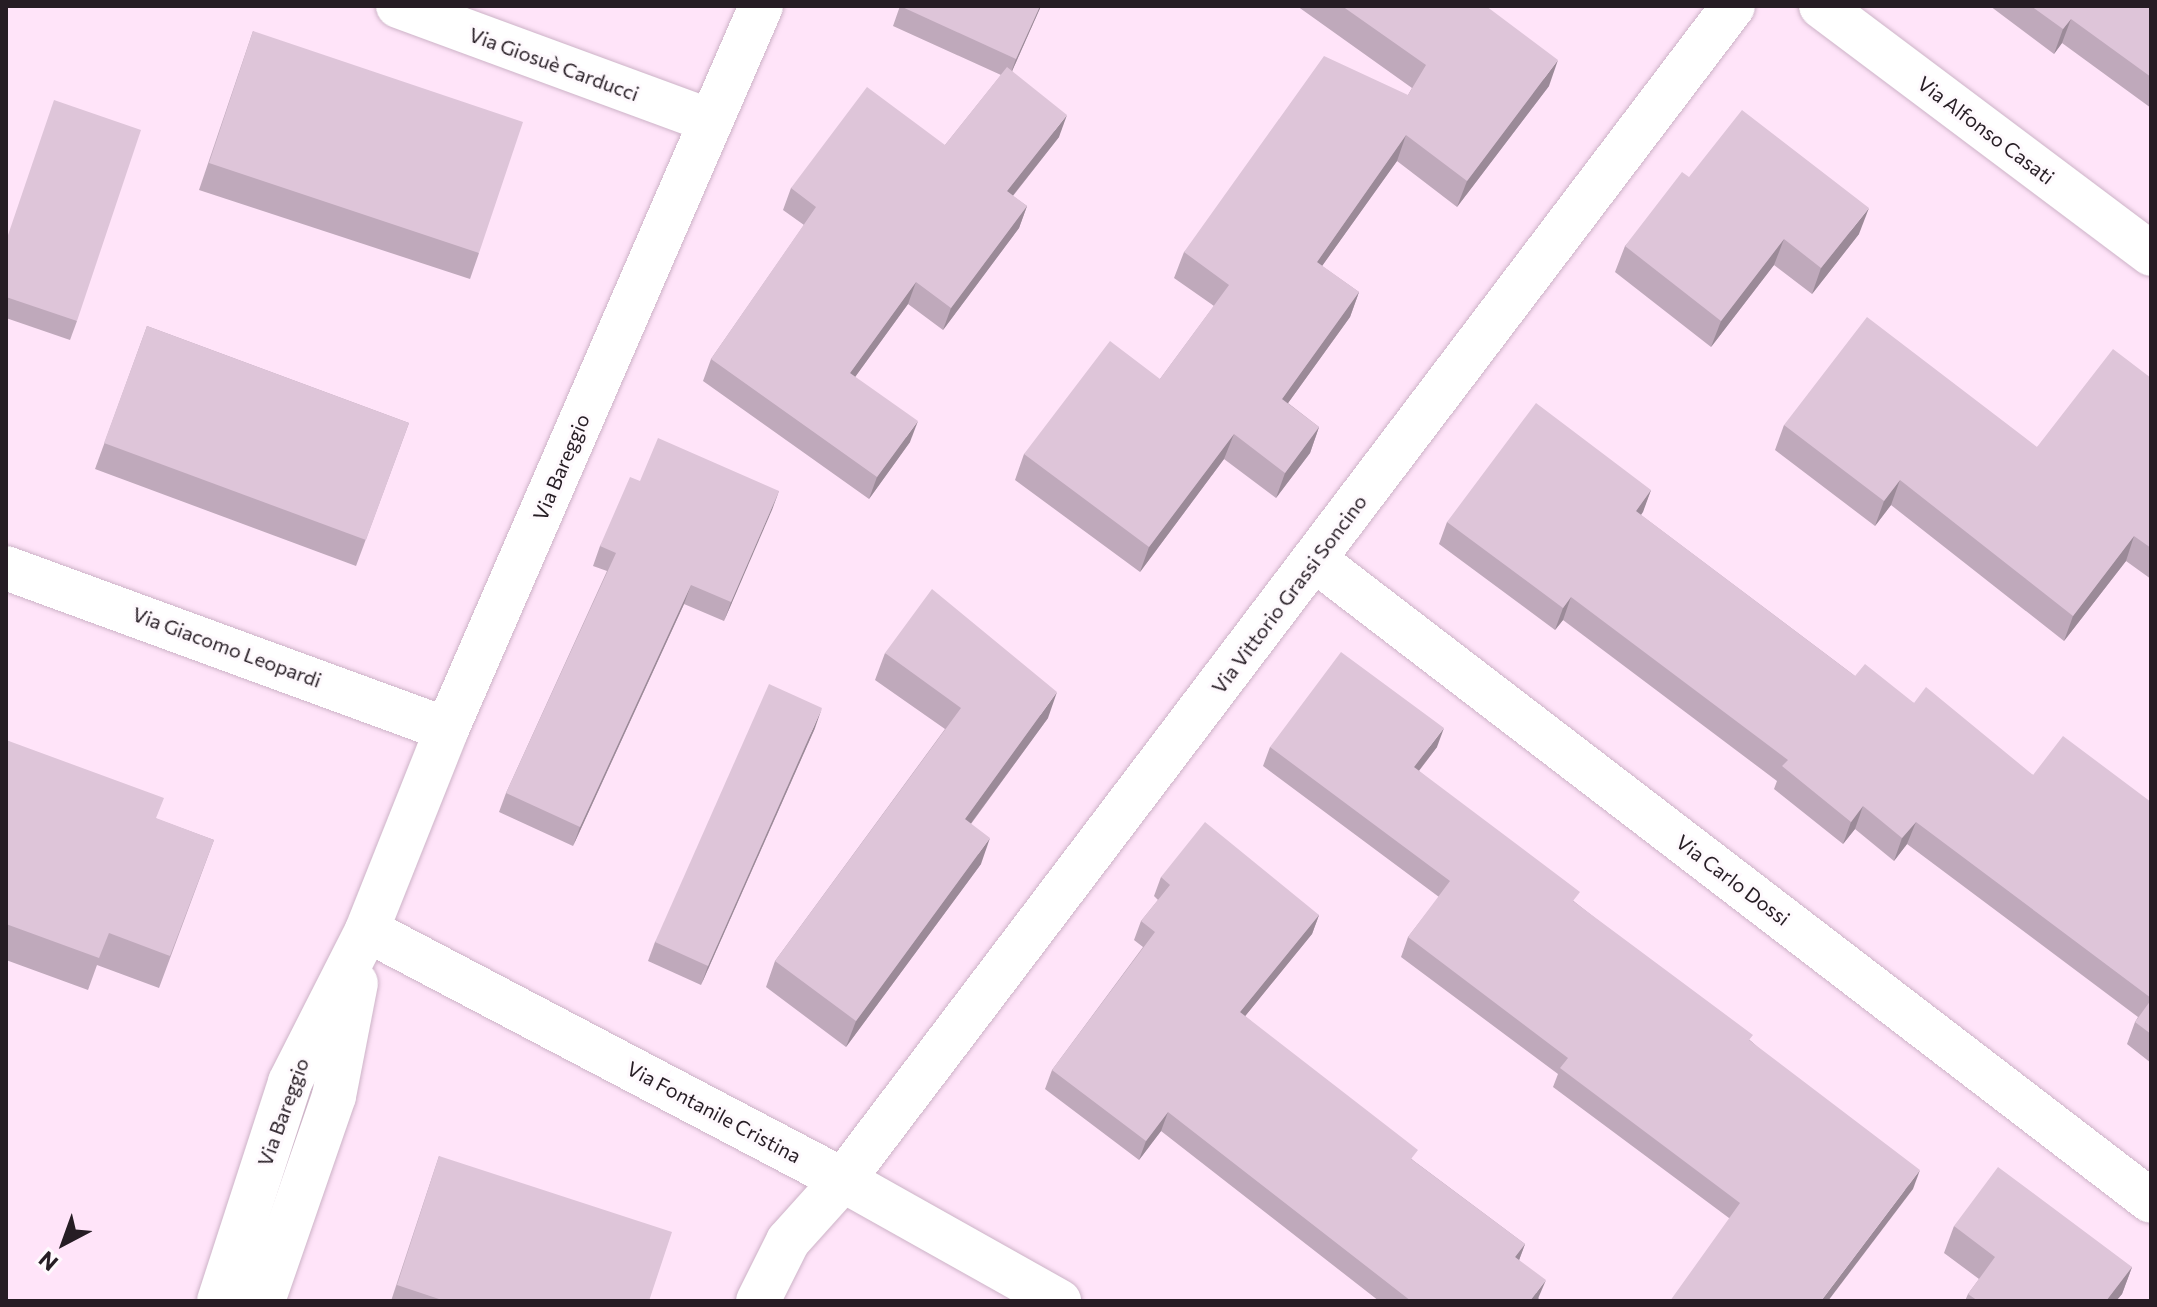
<!DOCTYPE html>
<meta charset="utf-8">
<style>
body{margin:0}
#map{position:relative;width:2157px;height:1307px;overflow:hidden;background:#ffe4f9;font-family:Commissioner,sans-serif}
div>[style]{position:absolute}
.roads{filter:drop-shadow(0 0 2px #cdb3c7) drop-shadow(0 0 2px #cdb3c7)}
.street>*{height:44px;margin:-22px;padding:0 22px;transform-origin:22px;border-radius:22px;background:#fff}
.secondary>*{height:44px;margin:-22px;padding:0 22px;transform-origin:22px;border-radius:22px;background:#fff}
.wall>*{inset:0;background:#bfa9bb}
.shaded-wall>*{inset:0;background:#9b8a98}
.building>*{inset:0;background:#dec5d9}
span{translate:-50% -50%;white-space:nowrap;text-align:center;line-height:1.15;-webkit-text-stroke:6px #fef9fd;paint-order:stroke}
.street-label{font-size:20px;color:#261d24}
.frame{position:absolute;inset:0;border:8px solid #261d24;pointer-events:none}
.north{position:absolute;left:24px;top:1203px;width:80px;height:80px;-webkit-text-stroke:6px #fef9fd;paint-order:stroke;rotate:221deg;font-size:22px;font-weight:700;line-height:32px;text-align:center;color:#261d24}
.north::after{content:'';display:block;margin:auto;width:28px;height:36px;background:#261d24;clip-path:polygon(50% 0,100% 100%,50% 72%,0 100%)}
</style>
<div id="map">
<div class="roads">
<div class="street">
<div style="left:398px;top:6px;width:333px;rotate:20.2deg"></div>
<div style="left:1821px;top:6px;width:413px;rotate:36.9deg"></div>
<div style="left:1315px;top:560px;width:1053px;rotate:37.48deg"></div>
<div style="left:6px;top:568px;width:469px;rotate:20.1deg"></div>
<div style="left:367px;top:930px;width:538px;rotate:27.71deg"></div>
<div style="left:843px;top:1180px;width:248px;rotate:29.3deg"></div>
<div style="left:758px;top:1301px;width:67px;rotate:-63.4deg"></div>
<div style="left:788px;top:1241px;width:82px;rotate:-48deg"></div>
<div style="left:843px;top:1180px;width:1473px;rotate:-52.83deg"></div>
</div>
<div class="secondary">
<div style="left:219px;top:1301px;width:230px;rotate:-72deg"></div>
<div style="left:290px;top:1082px;width:170px;rotate:-63.1deg"></div>
<div style="left:367px;top:930px;width:216px;rotate:-68.3deg"></div>
<div style="left:447px;top:729px;width:788px;rotate:-66.52deg"></div>
<div style="left:263px;top:1301px;width:217px;rotate:-70.9deg"></div>
<div style="left:334px;top:1096px;width:115px;rotate:-79deg"></div>
</div>
</div>
<div class="wall">
<div style="clip-path:polygon(900px 6px,1041px 6px,1012px 71px,1059px 137px,1013px 196px,1027px 206px,1019px 228px,943px 330px,908px 304px,855px 377px,910px 442px,869px 499px,703px 381px,711px 359px,804px 225px,783px 210px,791px 188px,945px 145px,1001px 75px,893px 26px)"></div>
<div style="clip-path:polygon(1297px 6px,1486px 6px,1549px 86px,1457px 207px,1397px 161px,1322px 266px,1359px 292px,1350px 317px,1288px 403px,1319px 427px,1310px 453px,1276px 498px,1224px 459px,1140px 572px,1015px 480px,1024px 454px,1160px 379px,1214px 306px,1174px 278px,1184px 252px,1408px 95px,1412px 88px)"></div>
<div style="clip-path:polygon(1990px 6px,2151px 6px,2151px 108px,2062px 43px,2054px 54px)"></div>
<div style="clip-path:polygon(253px 31px,479px 253px,470px 279px,199px 190px)"></div>
<div style="clip-path:polygon(1689px 177px,1859px 234px,1812px 294px,1774px 265px,1711px 347px,1615px 272px,1625px 246px)"></div>
<div style="clip-path:polygon(6px 239px,77px 321px,70px 340px,6px 318px)"></div>
<div style="clip-path:polygon(147px 326px,409px 423px,356px 566px,95px 469px)"></div>
<div style="clip-path:polygon(2151px 378px,2151px 579px,2126px 561px,2064px 641px,1891px 505px,1875px 526px,1775px 450px,1784px 425px,2037px 447px)"></div>
<div style="clip-path:polygon(640px 481px,779px 491px,724px 621px,684px 604px,573px 846px,499px 812px,506px 793px,607px 571px,593px 566px,600px 546px)"></div>
<div style="clip-path:polygon(1651px 490px,1641px 515px,1855px 676px,1914px 703px,2033px 775px,2151px 802px,2151px 1063px,2127px 1044px,2135px 1022px,2138px 1017px,1907px 844px,1894px 861px,1855px 829px,1843px 844px,1774px 789px,1777px 781px,1563px 620px,1555px 630px,1439px 544px,1447px 522px)"></div>
<div style="clip-path:polygon(885px 653px,1048px 718px,971px 824px,981px 864px,846px 1047px,766px 987px,775px 961px,945px 729px,875px 680px)"></div>
<div style="clip-path:polygon(815px 728px,701px 985px,648px 961px,655px 942px)"></div>
<div style="clip-path:polygon(6px 740px,157px 819px,214px 840px,159px 988px,97px 965px,88px 990px,6px 960px)"></div>
<div style="clip-path:polygon(1270px 747px,1437px 747px,1419px 771px,1576px 903px,1751px 1041px,1913px 1189px,1729px 1218px,1553px 1087px,1558px 1074px,1401px 957px,1408px 937px,1439px 897px,1263px 766px)"></div>
<div style="clip-path:polygon(1161px 877px,1319px 915px,1312px 934px,1245px 1016px,1414px 1161px,1525px 1244px,1519px 1260px,1539px 1299px,1537px 1301px,1379px 1301px,1161px 1131px,1139px 1160px,1045px 1089px,1052px 1070px,1143px 947px,1134px 940px,1141px 921px,1158px 900px,1154px 896px)"></div>
<div style="clip-path:polygon(439px 1156px,649px 1301px,391px 1301px)"></div>
<div style="clip-path:polygon(1954px 1226px,2132px 1267px,2122px 1294px,2116px 1301px,1965px 1301px,1968px 1294px,1979px 1279px,1944px 1253px)"></div>
</div>
<div class="shaded-wall">
<div style="clip-path:polygon(1040px 6px,1041px 6px,1009px 78px,1016px 59px)"></div>
<div style="clip-path:polygon(2071px 19px,2062px 43px,2054px 54px,2063px 29px)"></div>
<div style="clip-path:polygon(1558px 60px,1549px 86px,1457px 207px,1467px 181px)"></div>
<div style="clip-path:polygon(1067px 115px,1059px 137px,999px 213px,1007px 191px)"></div>
<div style="clip-path:polygon(1406px 135px,1397px 161px,1307px 287px,1317px 262px)"></div>
<div style="clip-path:polygon(1027px 206px,1019px 228px,943px 330px,951px 308px)"></div>
<div style="clip-path:polygon(1869px 208px,1859px 234px,1812px 294px,1821px 268px)"></div>
<div style="clip-path:polygon(1784px 239px,1774px 265px,1711px 347px,1721px 321px)"></div>
<div style="clip-path:polygon(916px 282px,908px 304px,842px 395px,850px 373px)"></div>
<div style="clip-path:polygon(1359px 292px,1350px 317px,1273px 424px,1282px 399px)"></div>
<div style="clip-path:polygon(918px 421px,910px 442px,869px 499px,877px 477px)"></div>
<div style="clip-path:polygon(1319px 427px,1310px 453px,1276px 498px,1285px 473px)"></div>
<div style="clip-path:polygon(1234px 434px,1224px 459px,1140px 572px,1149px 547px)"></div>
<div style="clip-path:polygon(1900px 480px,1891px 505px,1875px 526px,1884px 501px)"></div>
<div style="clip-path:polygon(1651px 490px,1643px 512px,1628px 533px,1636px 511px)"></div>
<div style="clip-path:polygon(779px 491px,772px 510px,724px 621px,731px 602px)"></div>
<div style="clip-path:polygon(2134px 536px,2126px 561px,2064px 641px,2073px 616px)"></div>
<div style="clip-path:polygon(691px 585px,684px 604px,573px 846px,580px 827px)"></div>
<div style="clip-path:polygon(1571px 597px,1563px 620px,1555px 630px,1563px 608px)"></div>
<div style="clip-path:polygon(1057px 692px,1048px 718px,955px 845px,965px 819px)"></div>
<div style="clip-path:polygon(822px 708px,815px 728px,701px 985px,708px 966px)"></div>
<div style="clip-path:polygon(1444px 728px,1437px 747px,1407px 786px,1414px 767px)"></div>
<div style="clip-path:polygon(1863px 806px,1855px 829px,1843px 844px,1851px 822px)"></div>
<div style="clip-path:polygon(1916px 822px,1907px 844px,1894px 861px,1902px 838px)"></div>
<div style="clip-path:polygon(990px 838px,981px 864px,846px 1047px,856px 1021px)"></div>
<div style="clip-path:polygon(1319px 915px,1312px 934px,1233px 1031px,1240px 1012px)"></div>
<div style="clip-path:polygon(1168px 1112px,1161px 1131px,1139px 1160px,1146px 1141px)"></div>
<div style="clip-path:polygon(1920px 1170px,1913px 1189px,1828px 1301px,1821px 1301px)"></div>
<div style="clip-path:polygon(1525px 1244px,1518px 1263px,1515px 1257px)"></div>
<div style="clip-path:polygon(2132px 1267px,2122px 1294px,2116px 1301px,2106px 1301px)"></div>
<div style="clip-path:polygon(1546px 1280px,1537px 1301px,1530px 1301px)"></div>
</div>
<div class="building">
<div style="clip-path:polygon(900px 6px,1040px 6px,1016px 59px)"></div>
<div style="clip-path:polygon(1342px 6px,1486px 6px,1558px 60px,1467px 181px,1406px 135px,1317px 262px,1359px 292px,1282px 399px,1319px 427px,1285px 473px,1234px 434px,1149px 547px,1024px 454px,1110px 341px,1160px 379px,1229px 285px,1184px 252px,1324px 56px,1408px 95px,1426px 65px)"></div>
<div style="clip-path:polygon(2031px 6px,2151px 6px,2151px 77px,2071px 19px,2063px 29px)"></div>
<div style="clip-path:polygon(253px 31px,523px 122px,479px 253px,209px 163px)"></div>
<div style="clip-path:polygon(1007px 67px,1067px 115px,1007px 191px,1027px 206px,951px 308px,916px 282px,850px 373px,918px 421px,877px 477px,711px 359px,816px 207px,791px 188px,867px 87px,945px 145px)"></div>
<div style="clip-path:polygon(54px 100px,141px 130px,77px 321px,6px 297px,6px 241px)"></div>
<div style="clip-path:polygon(1742px 110px,1869px 208px,1821px 268px,1784px 239px,1721px 321px,1625px 246px,1682px 172px,1689px 177px)"></div>
<div style="clip-path:polygon(1867px 317px,2037px 447px,2113px 349px,2151px 378px,2151px 548px,2134px 536px,2073px 616px,1900px 480px,1884px 501px,1784px 425px)"></div>
<div style="clip-path:polygon(147px 326px,409px 423px,366px 540px,104px 443px)"></div>
<div style="clip-path:polygon(1536px 403px,1651px 490px,1636px 511px,1855px 676px,1865px 664px,1914px 703px,1926px 687px,2033px 775px,2063px 736px,2151px 802px,2151px 998px,1916px 822px,1902px 838px,1863px 806px,1851px 822px,1782px 766px,1788px 760px,1571px 597px,1563px 608px,1447px 522px)"></div>
<div style="clip-path:polygon(658px 438px,779px 491px,731px 602px,691px 585px,580px 827px,506px 793px,616px 553px,600px 546px,630px 477px,640px 481px)"></div>
<div style="clip-path:polygon(932px 589px,1057px 692px,965px 819px,990px 838px,856px 1021px,775px 961px,961px 708px,885px 653px)"></div>
<div style="clip-path:polygon(1341px 652px,1444px 728px,1414px 767px,1580px 892px,1573px 901px,1753px 1035px,1749px 1040px,1920px 1170px,1821px 1301px,1670px 1301px,1740px 1203px,1560px 1068px,1568px 1058px,1408px 937px,1450px 881px,1270px 747px)"></div>
<div style="clip-path:polygon(769px 684px,822px 708px,708px 966px,655px 942px)"></div>
<div style="clip-path:polygon(6px 740px,164px 798px,156px 818px,214px 840px,170px 956px,109px 933px,99px 958px,6px 924px)"></div>
<div style="clip-path:polygon(1205px 822px,1319px 915px,1240px 1012px,1418px 1150px,1411px 1159px,1525px 1244px,1515px 1257px,1546px 1280px,1530px 1301px,1411px 1301px,1168px 1112px,1146px 1141px,1052px 1070px,1155px 932px,1141px 921px,1170px 885px,1161px 877px)"></div>
<div style="clip-path:polygon(2151px 1000px,2151px 1034px,2135px 1022px)"></div>
<div style="clip-path:polygon(439px 1156px,672px 1232px,649px 1301px,445px 1301px,397px 1285px)"></div>
<div style="clip-path:polygon(1998px 1167px,2132px 1267px,2106px 1301px,1978px 1301px,1968px 1294px,1995px 1257px,1954px 1226px)"></div>
</div>
<div class="street-label">
<span style="left:554px;top:64px;rotate:20deg">Via Giosuè Carducci</span>
<span style="left:1986px;top:130px;rotate:37deg">Via Alfonso Casati</span>
<span style="left:561px;top:467px;rotate:-67deg">Via Bareggio</span>
<span style="left:1289px;top:594px;rotate:-53deg">Via Vittorio Grassi Soncino</span>
<span style="left:227px;top:647px;rotate:20deg">Via Giacomo Leopardi</span>
<span style="left:1733px;top:880px;rotate:37deg">Via Carlo Dossi</span>
<span style="left:283px;top:1112px;rotate:-70deg">Via Bareggio</span>
<span style="left:714px;top:1112px;rotate:28deg">Via Fontanile Cristina</span>
</div>
<div class="frame"></div>
<div class="north">N</div>
</div>
